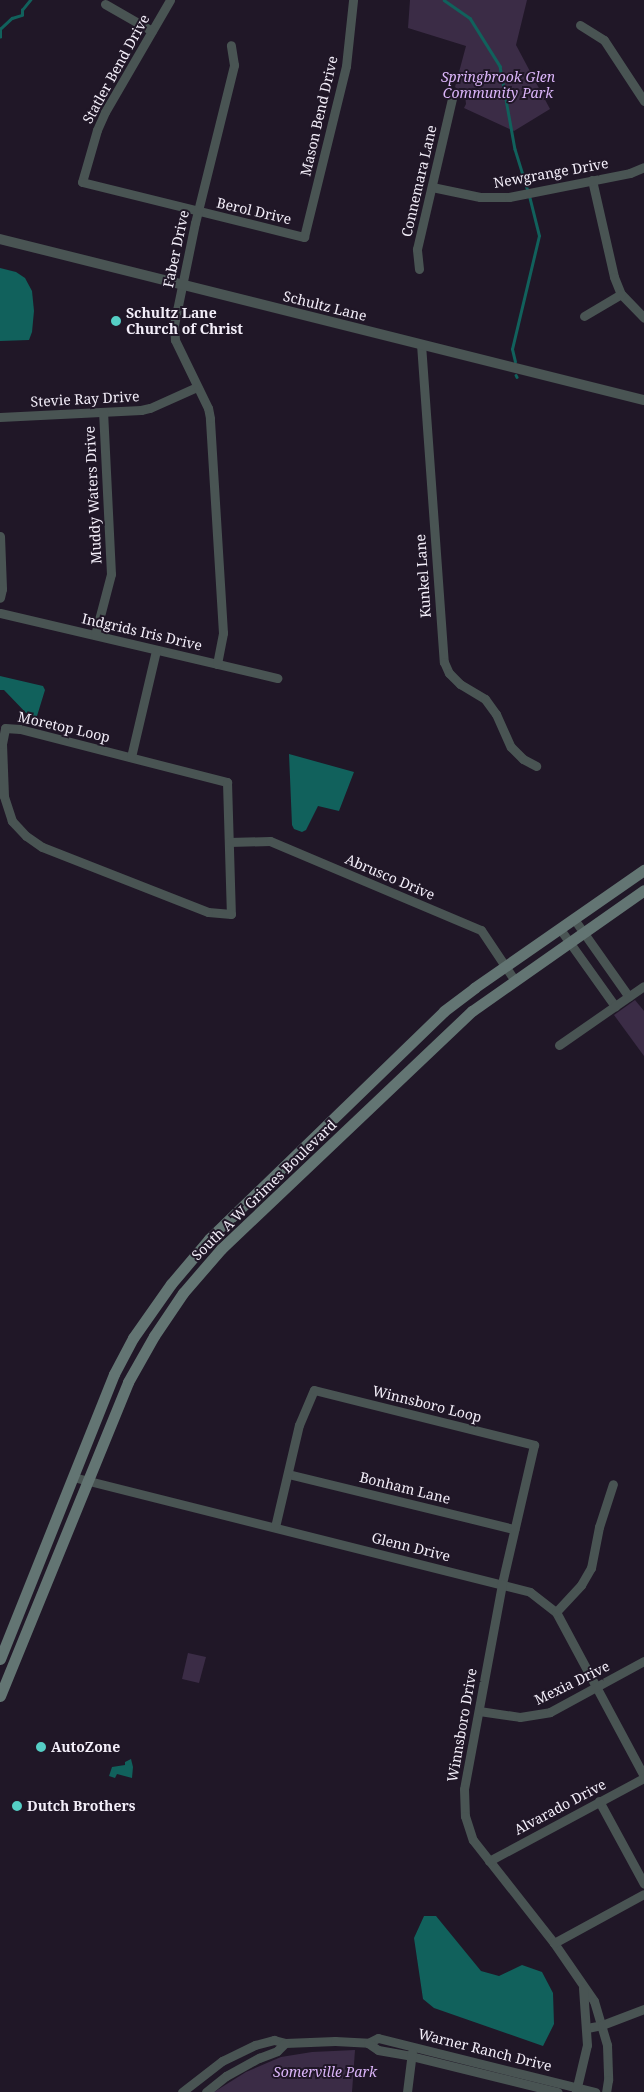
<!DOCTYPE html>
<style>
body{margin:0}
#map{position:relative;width:644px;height:2092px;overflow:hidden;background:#201727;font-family:"Noto Serif",serif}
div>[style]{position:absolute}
.green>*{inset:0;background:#3b2c46}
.water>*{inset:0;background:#11615c}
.stream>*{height:2.5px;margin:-1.25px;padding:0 1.25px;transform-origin:1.25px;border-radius:1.25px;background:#11615c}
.minor>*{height:9px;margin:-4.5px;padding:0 4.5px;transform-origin:4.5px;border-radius:4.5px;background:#495453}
.tertiary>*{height:10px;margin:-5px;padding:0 5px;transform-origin:5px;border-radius:5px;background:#495453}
.secondary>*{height:11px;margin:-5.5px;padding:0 5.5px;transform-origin:5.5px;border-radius:5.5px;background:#637573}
.dots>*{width:14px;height:14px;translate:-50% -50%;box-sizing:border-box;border:2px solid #201727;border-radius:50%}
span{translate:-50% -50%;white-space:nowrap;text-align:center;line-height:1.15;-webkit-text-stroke:4px #201727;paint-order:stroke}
.street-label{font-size:14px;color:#f3eef9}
.park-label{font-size:14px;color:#dab4f8;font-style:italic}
.poi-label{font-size:14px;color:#f3eef9;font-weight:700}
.left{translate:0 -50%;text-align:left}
</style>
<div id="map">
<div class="green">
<div style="clip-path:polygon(410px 0,527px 0,516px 45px,550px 109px,514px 131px,464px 108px,466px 104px,465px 95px,455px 87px,466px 46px,408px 28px)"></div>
<div style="clip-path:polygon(635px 1000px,644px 1011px,644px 1056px,614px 1015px)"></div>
<div style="clip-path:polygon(188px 1653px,206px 1657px,199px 1683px,182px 1679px)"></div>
<div style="clip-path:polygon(355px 2050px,352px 2092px,214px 2092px,246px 2072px,281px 2057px,312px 2052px)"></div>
</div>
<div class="water">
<div style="clip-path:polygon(0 268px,16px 272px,25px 278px,32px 291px,34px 311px,32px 332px,29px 340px,0 341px)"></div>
<div style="clip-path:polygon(0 676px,43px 686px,45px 690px,37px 716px,29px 716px,4px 690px,0 690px)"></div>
<div style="clip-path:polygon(289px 754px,354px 772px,339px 811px,318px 806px,306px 830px,302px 832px,294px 829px,292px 825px)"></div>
<div style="clip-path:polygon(131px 1759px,133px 1767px,132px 1778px,117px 1774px,115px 1778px,109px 1776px,112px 1767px,125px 1765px,125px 1762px)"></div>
<div style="clip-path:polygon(424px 1916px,436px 1916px,481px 1971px,499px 1976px,522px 1965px,542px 1972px,553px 1993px,554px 2024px,543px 2046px,434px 2008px,423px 1999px,414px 1938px)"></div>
</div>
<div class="stream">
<div style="left:444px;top:0;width:32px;rotate:35deg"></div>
<div style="left:470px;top:18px;width:57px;rotate:58deg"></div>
<div style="left:500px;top:66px;width:84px;rotate:79.8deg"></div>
<div style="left:515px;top:149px;width:44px;rotate:72.8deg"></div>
<div style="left:0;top:37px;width:8px;rotate:-90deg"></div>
<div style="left:0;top:29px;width:16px;rotate:-43deg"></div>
<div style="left:12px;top:18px;width:10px;rotate:-17deg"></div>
<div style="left:22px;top:15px;width:5px;rotate:-90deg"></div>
<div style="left:22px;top:10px;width:13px;rotate:-51deg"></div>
<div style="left:515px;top:362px;width:13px;rotate:-103deg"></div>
<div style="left:512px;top:349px;width:116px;rotate:-76.6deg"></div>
<div style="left:539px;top:236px;width:41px;rotate:-104deg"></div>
<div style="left:516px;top:375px;width:2px;rotate:63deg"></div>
</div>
<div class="minor">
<div style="left:170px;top:0;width:129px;rotate:120.1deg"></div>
<div style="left:105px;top:112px;width:20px;rotate:114deg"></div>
<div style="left:97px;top:130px;width:54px;rotate:106.1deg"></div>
<div style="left:82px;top:182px;width:229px;rotate:13.9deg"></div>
<div style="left:304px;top:237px;width:176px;rotate:-76.2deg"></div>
<div style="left:346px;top:66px;width:66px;rotate:-83.9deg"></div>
<div style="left:105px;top:4px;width:54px;rotate:29.9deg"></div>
<div style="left:580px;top:25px;width:28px;rotate:32deg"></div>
<div style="left:604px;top:40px;width:73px;rotate:56.7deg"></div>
<div style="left:592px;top:180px;width:99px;rotate:77.2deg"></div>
<div style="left:614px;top:277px;width:18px;rotate:68deg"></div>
<div style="left:621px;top:294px;width:33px;rotate:46deg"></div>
<div style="left:432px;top:187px;width:49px;rotate:11.8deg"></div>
<div style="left:480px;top:197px;width:29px"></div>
<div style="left:509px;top:197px;width:123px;rotate:-11.2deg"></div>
<div style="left:630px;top:173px;width:15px;rotate:-23deg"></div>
<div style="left:419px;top:269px;width:20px;rotate:-96deg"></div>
<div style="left:417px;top:249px;width:154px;rotate:-76.9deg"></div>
<div style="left:584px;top:316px;width:43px;rotate:-30.7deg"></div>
<div style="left:421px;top:344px;width:319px;rotate:85.9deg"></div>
<div style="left:444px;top:662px;width:12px;rotate:66deg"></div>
<div style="left:449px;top:673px;width:16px;rotate:45deg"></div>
<div style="left:460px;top:684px;width:29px;rotate:31deg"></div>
<div style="left:485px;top:699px;width:19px;rotate:54deg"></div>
<div style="left:496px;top:714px;width:36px;rotate:66deg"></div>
<div style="left:511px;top:747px;width:17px;rotate:45deg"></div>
<div style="left:523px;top:759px;width:15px;rotate:28deg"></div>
<div style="left:0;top:417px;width:141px;rotate:-2.8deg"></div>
<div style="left:141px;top:410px;width:9px;rotate:-13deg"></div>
<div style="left:150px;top:408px;width:51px;rotate:-24.1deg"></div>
<div style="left:0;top:536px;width:53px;rotate:87.8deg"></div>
<div style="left:2px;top:589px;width:9px;rotate:103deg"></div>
<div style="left:0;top:613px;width:285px;rotate:13.2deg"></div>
<div style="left:95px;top:635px;width:63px;rotate:-75.3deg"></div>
<div style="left:111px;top:574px;width:162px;rotate:-92.8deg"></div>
<div style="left:217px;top:664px;width:32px;rotate:-79deg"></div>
<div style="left:223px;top:633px;width:215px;rotate:-93.5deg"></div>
<div style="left:210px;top:418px;width:10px;rotate:-101deg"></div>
<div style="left:208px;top:408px;width:76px;rotate:-115.9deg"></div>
<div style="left:175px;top:340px;width:15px;rotate:-94deg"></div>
<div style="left:174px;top:325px;width:104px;rotate:-78.4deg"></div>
<div style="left:195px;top:223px;width:163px;rotate:-76.1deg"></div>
<div style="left:234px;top:65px;width:20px;rotate:-99deg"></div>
<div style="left:5px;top:728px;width:15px;rotate:4deg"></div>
<div style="left:20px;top:729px;width:214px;rotate:14.4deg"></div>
<div style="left:227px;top:782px;width:132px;rotate:88.3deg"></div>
<div style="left:231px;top:914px;width:23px;rotate:-175deg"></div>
<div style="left:208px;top:912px;width:178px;rotate:-158.6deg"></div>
<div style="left:42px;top:847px;width:19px;rotate:-145deg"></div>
<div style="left:26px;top:836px;width:21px;rotate:-133deg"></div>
<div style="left:12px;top:821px;width:26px;rotate:-108deg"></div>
<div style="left:4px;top:796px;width:52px;rotate:-92.2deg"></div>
<div style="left:2px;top:744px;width:16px;rotate:-79deg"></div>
<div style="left:131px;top:757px;width:110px;rotate:-76.8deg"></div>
<div style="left:229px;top:842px;width:41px;rotate:-1.4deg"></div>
<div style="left:270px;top:841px;width:229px;rotate:22.9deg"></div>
<div style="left:481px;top:930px;width:61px;rotate:56.3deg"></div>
<div style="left:574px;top:919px;width:95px;rotate:54.8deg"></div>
<div style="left:560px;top:929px;width:95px;rotate:54.5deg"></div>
<div style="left:559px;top:1045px;width:103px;rotate:-34.8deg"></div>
<div style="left:288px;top:1474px;width:233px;rotate:13.7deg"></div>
<div style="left:73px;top:1477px;width:471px;rotate:14.1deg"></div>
<div style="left:530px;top:1592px;width:33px;rotate:38deg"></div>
<div style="left:556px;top:1612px;width:186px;rotate:61.8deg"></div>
<div style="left:275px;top:1527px;width:105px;rotate:-76.8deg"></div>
<div style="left:299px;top:1425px;width:38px;rotate:-67deg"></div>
<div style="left:314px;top:1390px;width:227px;rotate:14deg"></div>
<div style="left:534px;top:1445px;width:143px;rotate:103deg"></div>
<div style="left:502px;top:1584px;width:208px;rotate:100.5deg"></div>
<div style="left:464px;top:1789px;width:27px;rotate:88deg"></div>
<div style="left:465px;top:1816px;width:25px;rotate:72deg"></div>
<div style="left:473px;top:1840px;width:131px;rotate:51.8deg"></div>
<div style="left:554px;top:1943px;width:70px;rotate:55.4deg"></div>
<div style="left:594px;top:2001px;width:46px;rotate:73.5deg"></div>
<div style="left:607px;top:2045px;width:35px;rotate:88deg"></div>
<div style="left:608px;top:2080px;width:12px;rotate:99deg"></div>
<div style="left:556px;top:1612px;width:37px;rotate:-47deg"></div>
<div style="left:581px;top:1585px;width:20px;rotate:-60deg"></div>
<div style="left:591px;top:1568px;width:42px;rotate:-79deg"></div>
<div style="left:599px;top:1527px;width:45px;rotate:-72deg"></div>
<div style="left:479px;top:1711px;width:41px;rotate:8.3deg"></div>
<div style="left:520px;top:1717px;width:30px;rotate:-9deg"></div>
<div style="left:550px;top:1712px;width:107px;rotate:-28.5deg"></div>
<div style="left:599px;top:1801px;width:94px;rotate:61.5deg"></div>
<div style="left:489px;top:1861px;width:176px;rotate:-28.2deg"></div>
<div style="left:554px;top:1943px;width:102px;rotate:-28.6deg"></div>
<div style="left:587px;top:2028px;width:15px;rotate:-11deg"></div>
<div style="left:602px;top:2025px;width:45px;rotate:-20.9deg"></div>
<div style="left:368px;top:2043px;width:11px;rotate:-27deg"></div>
<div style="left:378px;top:2038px;width:224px;rotate:14deg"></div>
<div style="left:576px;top:2091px;width:47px;rotate:-76.6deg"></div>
<div style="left:587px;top:2045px;width:57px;rotate:-94deg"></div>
<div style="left:182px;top:2092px;width:51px;rotate:-37.8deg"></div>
<div style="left:222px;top:2061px;width:37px;rotate:-26deg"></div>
<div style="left:255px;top:2045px;width:20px;rotate:-15deg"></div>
<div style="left:274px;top:2040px;width:11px;rotate:15deg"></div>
<div style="left:285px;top:2043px;width:50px;rotate:-2.3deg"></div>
<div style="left:335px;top:2041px;width:33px;rotate:3deg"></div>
<div style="left:368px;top:2043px;width:12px;rotate:35deg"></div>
<div style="left:378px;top:2050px;width:34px;rotate:10deg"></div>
<div style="left:411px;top:2056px;width:151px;rotate:13.8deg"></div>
<div style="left:206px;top:2092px;width:26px;rotate:-39deg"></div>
<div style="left:226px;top:2076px;width:38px;rotate:-29deg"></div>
<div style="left:259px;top:2058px;width:19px;rotate:-21deg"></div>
<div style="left:277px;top:2051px;width:11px;rotate:-45deg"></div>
<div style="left:407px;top:2092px;width:40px;rotate:-82.9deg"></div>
</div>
<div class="tertiary">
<div style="left:0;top:239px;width:664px;rotate:14.04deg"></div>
</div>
<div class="secondary">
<div style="left:0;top:1659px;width:307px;rotate:-68.2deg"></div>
<div style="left:114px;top:1374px;width:41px;rotate:-62.2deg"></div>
<div style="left:133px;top:1338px;width:66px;rotate:-54.9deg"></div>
<div style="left:171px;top:1284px;width:59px;rotate:-49.8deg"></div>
<div style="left:209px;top:1239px;width:327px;rotate:-44.1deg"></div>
<div style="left:444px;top:1011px;width:38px;rotate:-37deg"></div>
<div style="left:474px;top:988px;width:207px;rotate:-34.8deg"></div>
<div style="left:0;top:1696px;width:339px;rotate:-67.8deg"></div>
<div style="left:128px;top:1382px;width:53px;rotate:-60.5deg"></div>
<div style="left:154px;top:1336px;width:52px;rotate:-56deg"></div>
<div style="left:183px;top:1293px;width:58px;rotate:-49.2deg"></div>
<div style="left:221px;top:1249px;width:346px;rotate:-43.5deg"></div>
<div style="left:472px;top:1011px;width:210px;rotate:-35.1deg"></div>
</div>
<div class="dots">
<div style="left:116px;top:321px;background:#55cec5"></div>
<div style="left:41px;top:1747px;background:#55cec5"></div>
<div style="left:17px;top:1806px;background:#55cec5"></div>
</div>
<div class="street-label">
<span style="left:116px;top:69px;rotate:-61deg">Statler Bend Drive</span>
<span style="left:319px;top:116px;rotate:-77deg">Mason Bend Drive</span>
<span style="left:551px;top:173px;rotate:-10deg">Newgrange Drive</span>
<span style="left:419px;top:181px;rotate:-77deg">Connemara Lane</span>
<span style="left:254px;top:211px;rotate:13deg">Berol Drive</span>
<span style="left:176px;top:249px;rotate:-78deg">Faber Drive</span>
<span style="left:325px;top:306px;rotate:14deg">Schultz Lane</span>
<span style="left:85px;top:399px;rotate:-3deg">Stevie Ray Drive</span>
<span style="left:93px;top:495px;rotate:-93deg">Muddy Waters Drive</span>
<span style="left:423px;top:576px;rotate:-94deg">Kunkel Lane</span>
<span style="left:142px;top:632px;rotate:13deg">Indgrids Iris Drive</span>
<span style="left:64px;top:727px;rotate:13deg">Moretop Loop</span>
<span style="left:390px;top:877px;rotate:23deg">Abrusco Drive</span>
<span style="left:264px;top:1190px;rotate:-44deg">South A W Grimes Boulevard</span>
<span style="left:427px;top:1404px;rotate:14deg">Winnsboro Loop</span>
<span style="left:405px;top:1488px;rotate:14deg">Bonham Lane</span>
<span style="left:411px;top:1547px;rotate:14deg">Glenn Drive</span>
<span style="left:572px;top:1683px;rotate:-26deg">Mexia Drive</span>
<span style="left:462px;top:1725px;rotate:-80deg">Winnsboro Drive</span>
<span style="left:560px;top:1807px;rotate:-28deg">Alvarado Drive</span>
<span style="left:485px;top:2050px;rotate:14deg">Warner Ranch Drive</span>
</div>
<div class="park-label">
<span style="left:498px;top:85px">Springbrook Glen<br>Community Park</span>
<span style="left:325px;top:2072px">Somerville Park</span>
</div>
<div class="poi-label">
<span class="left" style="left:126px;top:321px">Schultz Lane<br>Church of Christ</span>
<span class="left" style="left:51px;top:1747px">AutoZone</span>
<span class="left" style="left:27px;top:1806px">Dutch Brothers</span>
</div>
</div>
